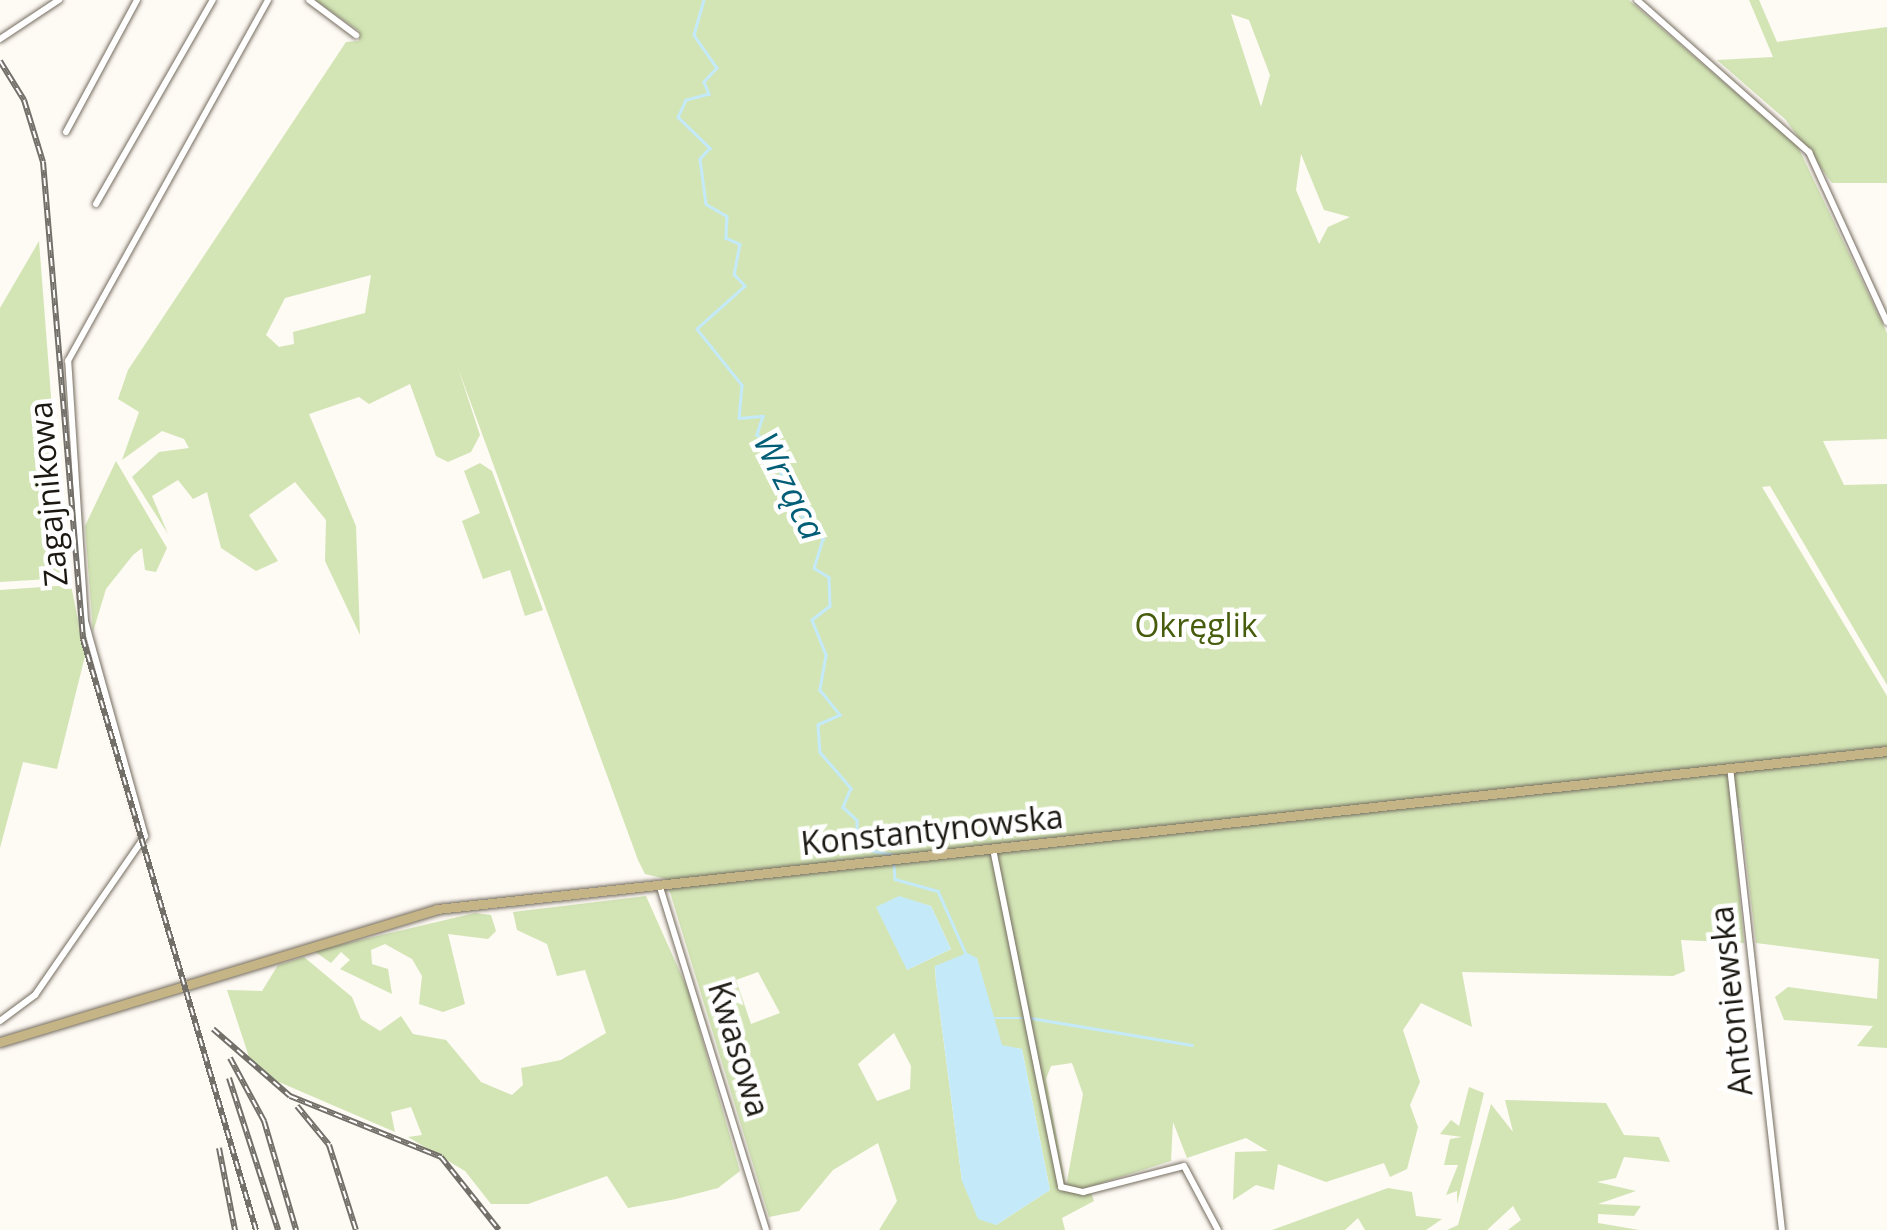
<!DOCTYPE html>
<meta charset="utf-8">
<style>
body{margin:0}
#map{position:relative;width:1887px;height:1230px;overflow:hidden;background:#fefaf4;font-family:"Open Sans",sans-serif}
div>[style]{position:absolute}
.green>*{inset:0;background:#d3e5b5}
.water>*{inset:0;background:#c4eaf9}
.stream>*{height:2.5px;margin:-1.25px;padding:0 1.25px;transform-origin:1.25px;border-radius:1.25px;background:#c4eaf9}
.roads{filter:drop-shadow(0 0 2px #756d60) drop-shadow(0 0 2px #756d60)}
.minor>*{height:6px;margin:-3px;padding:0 3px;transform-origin:3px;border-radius:3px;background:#fff}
.major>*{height:9px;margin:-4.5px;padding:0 4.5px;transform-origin:4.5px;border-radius:4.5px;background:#c5b586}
.rail>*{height:6px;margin-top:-3px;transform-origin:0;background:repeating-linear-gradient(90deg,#fff 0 8px,#736f69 0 16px);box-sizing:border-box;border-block:2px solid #736f69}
span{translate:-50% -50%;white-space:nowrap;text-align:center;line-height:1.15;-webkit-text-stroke:9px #fff;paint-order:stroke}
.street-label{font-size:32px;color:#1b1812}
.park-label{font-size:32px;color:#475c0c}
.water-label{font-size:35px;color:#025e77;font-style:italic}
</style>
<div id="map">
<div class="green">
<div style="clip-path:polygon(evenodd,315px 0,1629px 0,1798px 147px,1887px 333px,1887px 439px,1823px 441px,1844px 485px,1887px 484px,1887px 685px,1770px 486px,1762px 487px,1887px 696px,1887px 1048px,1857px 1046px,1873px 1026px,1784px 1020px,1775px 997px,1788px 987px,1877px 999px,1879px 959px,1756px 943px,1740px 808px,1731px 807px,1744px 943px,1681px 940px,1685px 971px,1673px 976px,1462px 972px,1472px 1027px,1421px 1003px,1403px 1030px,1420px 1082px,1410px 1105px,1418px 1127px,1407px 1169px,1390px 1177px,1384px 1163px,1326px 1182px,1278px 1164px,1274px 1190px,1256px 1185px,1233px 1200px,1235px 1152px,1268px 1151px,1246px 1138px,1187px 1158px,1173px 1122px,1171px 1161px,1089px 1187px,1094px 1201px,1062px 1218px,1065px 1230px,879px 1230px,897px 1201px,878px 1143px,833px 1170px,799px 1211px,769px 1217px,666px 879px,645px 874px,638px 860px,458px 368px,480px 435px,471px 452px,448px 462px,436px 456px,410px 384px,369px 404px,359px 397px,309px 414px,356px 526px,360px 635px,325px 561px,326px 520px,295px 482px,249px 515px,278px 561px,256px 571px,221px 548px,207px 492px,193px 499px,178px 480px,152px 496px,168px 534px,132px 477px,159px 452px,189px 448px,184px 439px,162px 431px,122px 460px,139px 412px,118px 399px,128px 370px,346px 42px,359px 41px,359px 31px,315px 0,1231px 14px,1249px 20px,1270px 75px,1261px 107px,1231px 14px,315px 0,1301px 154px,1324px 210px,1350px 217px,1328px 227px,1319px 244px,1296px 190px,1301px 154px,315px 0,371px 275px,365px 313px,293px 332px,294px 344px,279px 347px,266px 335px,285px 298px,371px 275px,315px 0,897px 897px,931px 906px,951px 949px,907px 970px,897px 897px,315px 0,977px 958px,994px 1030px,1002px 1046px,1022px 1049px,1050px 1190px,996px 1225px,962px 1181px,936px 983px,935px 967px,977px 958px,315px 0,758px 972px,780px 1013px,751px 1024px,736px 980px,758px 972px,315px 0,894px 1033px,911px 1066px,910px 1089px,877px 1101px,858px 1064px,894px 1033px,315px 0,1072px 1063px,1083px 1094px,1066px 1186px,1046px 1079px,1051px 1066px,1072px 1063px)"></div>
<div style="clip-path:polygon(1749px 0,1759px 0,1777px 42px,1887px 27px,1887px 183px,1832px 183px,1785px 119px,1717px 60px,1773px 57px)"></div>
<div style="clip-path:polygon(39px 241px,65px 578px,0 582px,0 308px)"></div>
<div style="clip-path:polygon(116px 461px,167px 548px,156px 572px,145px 570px,142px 548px,133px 555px,106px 589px,93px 632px,85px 526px)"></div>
<div style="clip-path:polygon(480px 463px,492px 471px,543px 610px,525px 616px,510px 570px,483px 579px,462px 521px,480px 513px,464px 471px)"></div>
<div style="clip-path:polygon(71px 585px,85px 656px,57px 769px,23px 762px,0 848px,0 590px)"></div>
<div style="clip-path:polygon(646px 896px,688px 990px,740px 1171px,718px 1188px,676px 1199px,628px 1208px,607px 1176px,528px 1204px,491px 1204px,465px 1171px,408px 1137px,422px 1135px,411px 1107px,391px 1112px,395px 1132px,265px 1076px,250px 1060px,227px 990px,262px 991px,278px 965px,304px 957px,352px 997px,361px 1019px,380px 1031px,401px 1016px,413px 1034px,446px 1040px,481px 1082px,512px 1095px,523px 1085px,521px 1068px,561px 1060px,606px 1033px,585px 970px,557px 976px,547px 944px,517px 930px,513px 912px)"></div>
<div style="clip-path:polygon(475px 913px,491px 915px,496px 931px,488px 939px,448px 934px,465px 1004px,443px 1012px,419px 1004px,422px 976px,412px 959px,385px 944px,371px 950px,372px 964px,388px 969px,392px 994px,340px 969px,350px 960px,341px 952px,331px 963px,314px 951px)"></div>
<div style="clip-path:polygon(1469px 1087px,1484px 1093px,1457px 1204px,1457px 1191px,1446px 1195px,1458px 1165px,1444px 1165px,1450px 1139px,1462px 1137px,1440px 1134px,1451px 1120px,1459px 1126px)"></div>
<div style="clip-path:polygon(1505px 1100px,1606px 1103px,1624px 1135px,1659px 1137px,1670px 1162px,1624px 1157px,1616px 1178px,1597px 1182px,1636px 1191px,1598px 1204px,1641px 1206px,1634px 1216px,1598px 1214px,1598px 1223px,1639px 1230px,1508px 1230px,1521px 1220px,1513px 1206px,1487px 1230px,1447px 1230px,1458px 1225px,1491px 1104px,1513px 1132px)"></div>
<div style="clip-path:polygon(1388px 1188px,1412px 1192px,1416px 1216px,1442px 1219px,1426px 1230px,1365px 1230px,1358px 1218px,1345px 1230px,1272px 1230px)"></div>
</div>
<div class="water">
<div style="clip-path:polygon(899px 896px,931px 906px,951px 949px,907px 970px,876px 907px)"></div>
<div style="clip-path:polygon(967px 953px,977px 958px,1002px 1045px,1022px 1049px,1050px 1190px,996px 1225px,978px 1219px,962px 1181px,936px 983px,935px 966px)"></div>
</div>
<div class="stream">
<div style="left:704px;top:0;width:36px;rotate:106deg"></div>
<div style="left:694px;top:35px;width:40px;rotate:55.1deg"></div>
<div style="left:717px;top:68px;width:19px;rotate:133deg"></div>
<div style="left:704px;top:82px;width:13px;rotate:67deg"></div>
<div style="left:709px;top:94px;width:24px;rotate:165deg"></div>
<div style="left:686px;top:100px;width:19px;rotate:115deg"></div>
<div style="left:678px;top:117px;width:45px;rotate:44.1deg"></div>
<div style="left:710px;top:148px;width:15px;rotate:132deg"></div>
<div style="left:700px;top:159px;width:45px;rotate:82.4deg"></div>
<div style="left:706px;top:204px;width:24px;rotate:30deg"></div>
<div style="left:727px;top:216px;width:22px;rotate:93deg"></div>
<div style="left:726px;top:238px;width:15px;rotate:23deg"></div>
<div style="left:740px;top:244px;width:31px;rotate:101deg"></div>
<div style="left:734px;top:274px;width:16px;rotate:47deg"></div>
<div style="left:745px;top:286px;width:64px;rotate:138.1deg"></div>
<div style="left:697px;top:329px;width:72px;rotate:51.2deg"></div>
<div style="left:742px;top:385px;width:33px;rotate:95deg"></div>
<div style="left:739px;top:418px;width:24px;rotate:-5deg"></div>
<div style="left:763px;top:416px;width:20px;rotate:108deg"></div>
<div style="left:757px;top:435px;width:13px;rotate:27deg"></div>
<div style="left:769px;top:441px;width:69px;rotate:69.7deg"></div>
<div style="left:793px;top:506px;width:45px;rotate:47.7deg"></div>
<div style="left:823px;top:539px;width:30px;rotate:107deg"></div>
<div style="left:814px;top:568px;width:17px;rotate:31deg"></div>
<div style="left:829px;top:577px;width:29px;rotate:88deg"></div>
<div style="left:830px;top:606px;width:23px;rotate:142deg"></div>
<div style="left:812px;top:620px;width:38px;rotate:68deg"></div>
<div style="left:826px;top:655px;width:36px;rotate:100deg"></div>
<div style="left:820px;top:690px;width:32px;rotate:51deg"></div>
<div style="left:840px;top:715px;width:24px;rotate:156deg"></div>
<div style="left:818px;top:725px;width:27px;rotate:86deg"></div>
<div style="left:820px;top:752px;width:48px;rotate:49.3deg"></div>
<div style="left:851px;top:788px;width:21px;rotate:113deg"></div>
<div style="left:843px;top:807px;width:19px;rotate:43deg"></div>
<div style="left:857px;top:820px;width:28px;rotate:90deg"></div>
<div style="left:857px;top:848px;width:35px;rotate:10deg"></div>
<div style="left:894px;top:865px;width:14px;rotate:86deg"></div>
<div style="left:895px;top:879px;width:45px;rotate:15.6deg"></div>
<div style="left:938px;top:891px;width:69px;rotate:66deg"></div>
<div style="left:986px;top:1018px;width:37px"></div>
<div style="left:1031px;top:1018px;width:163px;rotate:9.5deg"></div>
</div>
<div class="roads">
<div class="minor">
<div style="left:309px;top:0;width:59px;rotate:36.7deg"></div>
<div style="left:1637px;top:0;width:230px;rotate:41.5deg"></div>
<div style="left:1809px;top:152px;width:187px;rotate:65.4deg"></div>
<div style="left:0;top:39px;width:71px;rotate:-33.5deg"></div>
<div style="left:66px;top:132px;width:150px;rotate:-61.7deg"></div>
<div style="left:96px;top:204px;width:235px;rotate:-60.2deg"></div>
<div style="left:1730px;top:767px;width:466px;rotate:83.6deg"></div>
<div style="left:993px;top:849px;width:345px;rotate:78.6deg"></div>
<div style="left:1061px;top:1187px;width:23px;rotate:13deg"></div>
<div style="left:1083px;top:1192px;width:104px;rotate:-14.4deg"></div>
<div style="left:1184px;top:1166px;width:72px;rotate:62deg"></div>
<div style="left:659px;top:884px;width:362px;rotate:72.8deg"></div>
<div style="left:0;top:1021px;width:44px;rotate:-36.6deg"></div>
<div style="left:35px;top:995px;width:193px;rotate:-55.3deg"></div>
<div style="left:145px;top:836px;width:223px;rotate:-105.6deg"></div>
<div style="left:85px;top:621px;width:261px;rotate:-93.7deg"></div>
<div style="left:68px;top:361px;width:413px;rotate:-61deg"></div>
</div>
<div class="major">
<div style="left:0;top:1042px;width:457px;rotate:-16.9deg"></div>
<div style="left:437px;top:909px;width:1459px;rotate:-6.22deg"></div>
</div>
</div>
<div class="rail">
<div style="left:0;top:61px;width:46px;rotate:58.4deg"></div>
<div style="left:24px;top:100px;width:65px;rotate:73deg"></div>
<div style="left:43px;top:162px;width:479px;rotate:85.2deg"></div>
<div style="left:83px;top:639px;width:616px;rotate:73.68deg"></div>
<div style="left:213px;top:1029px;width:102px;rotate:41deg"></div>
<div style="left:290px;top:1096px;width:163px;rotate:22deg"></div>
<div style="left:441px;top:1157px;width:93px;rotate:51.5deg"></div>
<div style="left:230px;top:1058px;width:72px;rotate:61.6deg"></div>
<div style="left:264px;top:1121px;width:114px;rotate:73.6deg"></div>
<div style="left:229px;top:1078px;width:160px;rotate:72.1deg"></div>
<div style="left:297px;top:1106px;width:50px;rotate:50.6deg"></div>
<div style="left:329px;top:1145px;width:89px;rotate:72.4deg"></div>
<div style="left:219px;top:1148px;width:84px;rotate:79deg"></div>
</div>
<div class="street-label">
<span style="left:48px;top:494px;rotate:-95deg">Zagajnikowa</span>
<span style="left:932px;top:830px;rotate:-6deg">Konstantynowska</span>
<span style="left:1731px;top:1001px;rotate:-96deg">Antoniewska</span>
<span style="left:739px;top:1049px;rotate:73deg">Kwasowa</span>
</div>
<div class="park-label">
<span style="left:1196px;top:625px">Okręglik</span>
</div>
<div class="water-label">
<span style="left:790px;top:486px;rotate:63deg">Wrząca</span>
</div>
</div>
